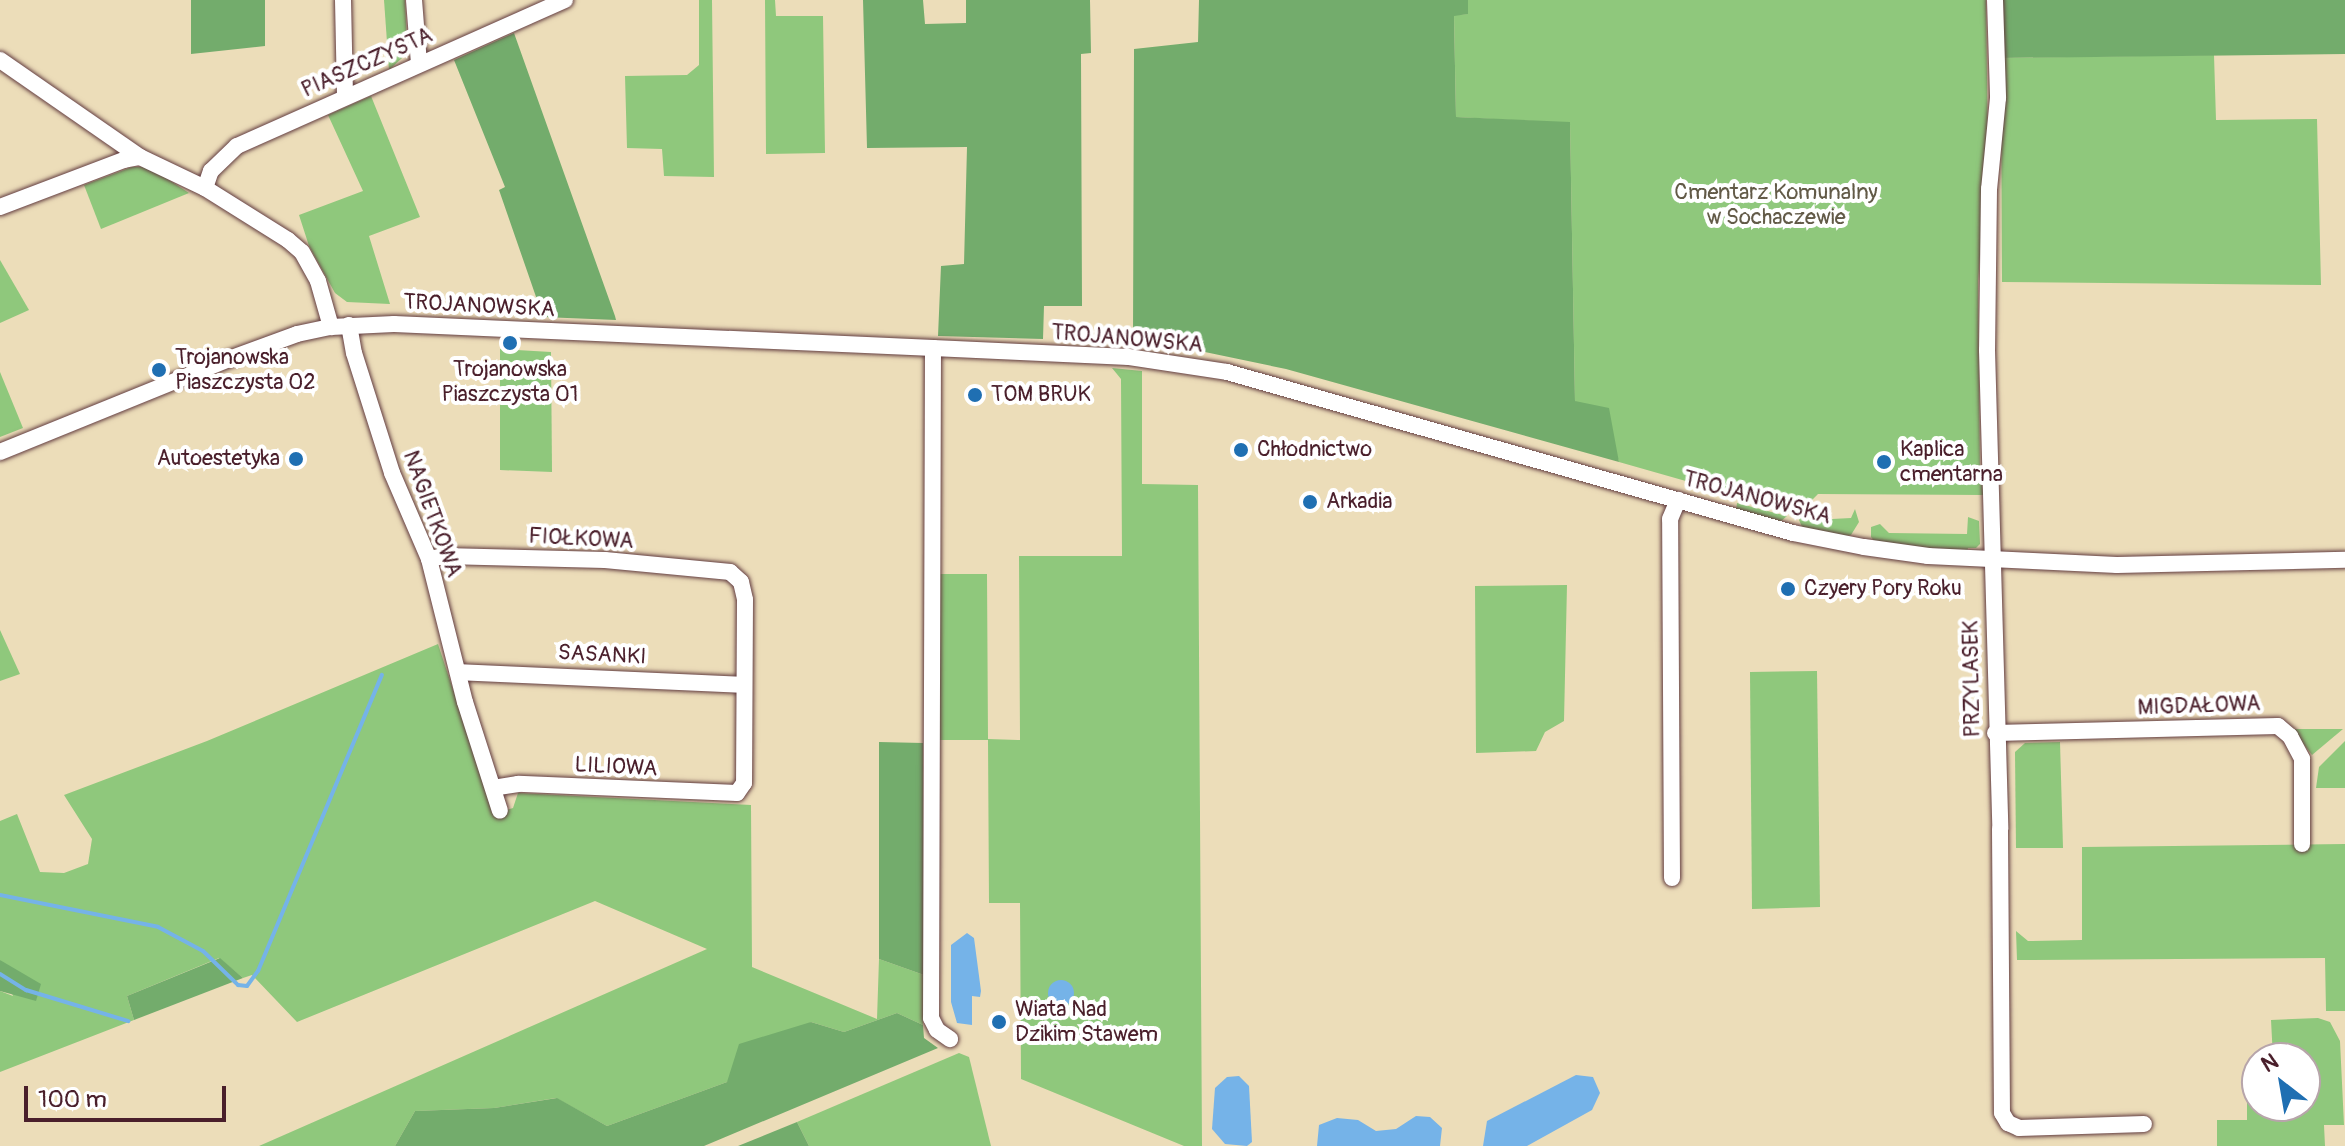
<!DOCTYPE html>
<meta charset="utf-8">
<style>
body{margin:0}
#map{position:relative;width:2345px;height:1146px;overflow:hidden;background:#ecddb9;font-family:Pangolin,sans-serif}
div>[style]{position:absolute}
.green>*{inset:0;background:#8fc87c}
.forest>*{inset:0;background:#73ac6c}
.water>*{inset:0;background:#75b3e8}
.round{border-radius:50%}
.stream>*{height:4px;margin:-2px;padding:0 2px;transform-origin:2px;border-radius:2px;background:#75b3e8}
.roads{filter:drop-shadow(0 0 2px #623c40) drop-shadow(0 0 2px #623c40)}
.minor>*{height:16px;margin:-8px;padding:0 8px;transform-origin:8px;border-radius:8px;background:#fff}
.dots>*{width:22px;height:22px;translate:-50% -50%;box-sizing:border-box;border:4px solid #fff;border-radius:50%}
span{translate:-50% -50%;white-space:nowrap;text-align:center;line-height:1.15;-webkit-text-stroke:8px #fff;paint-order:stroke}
.street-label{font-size:22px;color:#4a1f2b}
.park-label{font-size:22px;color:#625a47}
.poi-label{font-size:22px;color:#4a1f2b}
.left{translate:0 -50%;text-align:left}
.right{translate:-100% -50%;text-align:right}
.north{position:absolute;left:2241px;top:1042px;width:80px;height:80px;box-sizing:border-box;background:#fff;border:2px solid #b7a5aa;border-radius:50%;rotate:329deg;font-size:22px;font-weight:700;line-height:32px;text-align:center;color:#4a1f2b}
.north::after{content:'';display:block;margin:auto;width:28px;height:36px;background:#1f6fb2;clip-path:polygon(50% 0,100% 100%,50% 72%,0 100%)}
.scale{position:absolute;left:24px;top:1086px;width:202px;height:36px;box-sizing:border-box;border:4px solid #4a1f2b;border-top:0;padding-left:10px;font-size:24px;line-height:28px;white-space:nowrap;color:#4a1f2b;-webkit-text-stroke:6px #fff;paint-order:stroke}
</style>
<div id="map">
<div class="green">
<div style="clip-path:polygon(384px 0,405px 0,407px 44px,402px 58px,389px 70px)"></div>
<div style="clip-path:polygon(699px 0,712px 0,714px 177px,664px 176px,662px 149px,627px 148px,625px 76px,687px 75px,699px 65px)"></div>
<div style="clip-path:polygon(765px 0,775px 0,776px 16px,823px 16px,825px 153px,766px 154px)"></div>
<div style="clip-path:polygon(1468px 0,1986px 0,1988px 151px,1978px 281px,1980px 472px,1984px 495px,1818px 494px,1812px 500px,1790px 499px,1789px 512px,1781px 509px,1776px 499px,1769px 498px,1763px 503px,1619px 462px,1616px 452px,1575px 401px,1570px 123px,1456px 117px,1454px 15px,1468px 14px)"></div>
<div style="clip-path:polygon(2214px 55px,2216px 120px,2317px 119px,2321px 285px,2002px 282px,2001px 58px)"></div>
<div style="clip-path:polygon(371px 96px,420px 217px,369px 236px,390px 304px,347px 302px,335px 293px,309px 246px,299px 215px,363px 191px,328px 115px)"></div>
<div style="clip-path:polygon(132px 167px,149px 167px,189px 193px,101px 229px,84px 185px)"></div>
<div style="clip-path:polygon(0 260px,29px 310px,0 323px)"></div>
<div style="clip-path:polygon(500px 349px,551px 352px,552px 472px,500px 470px)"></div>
<div style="clip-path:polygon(1112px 368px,1142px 371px,1142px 484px,1198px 485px,1202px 1146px,1184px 1146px,1021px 1079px,1020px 903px,989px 903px,988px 740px,939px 740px,938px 574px,987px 574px,988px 739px,1020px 740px,1019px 556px,1122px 556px,1121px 379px)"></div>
<div style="clip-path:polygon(0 372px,23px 428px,0 437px)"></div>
<div style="clip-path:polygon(1737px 503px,1787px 516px,1780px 522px,1736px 511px)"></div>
<div style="clip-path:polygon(1807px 508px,1812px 508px,1813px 520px,1851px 518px,1855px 509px,1859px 522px,1851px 535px,1842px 537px,1803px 529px,1799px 520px)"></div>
<div style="clip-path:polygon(1968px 517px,1979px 521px,1980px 544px,1976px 548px,1968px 548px,1967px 553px,1875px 542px,1871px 537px,1871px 527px,1880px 524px,1889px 533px,1967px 534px)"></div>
<div style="clip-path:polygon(1567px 585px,1564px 721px,1545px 732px,1536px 751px,1476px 753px,1475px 586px)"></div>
<div style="clip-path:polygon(0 630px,20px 674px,0 681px)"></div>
<div style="clip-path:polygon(438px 644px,494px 814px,513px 808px,518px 793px,751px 805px,752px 967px,877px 1019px,879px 959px,924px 975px,923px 1025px,897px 1013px,844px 1032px,811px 1022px,727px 1082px,607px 1126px,556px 1098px,494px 1108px,415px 1111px,395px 1146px,259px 1146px,707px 949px,595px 901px,297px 1022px,252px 975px,243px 978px,219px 958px,127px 996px,134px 1020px,0 1072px,0 991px,13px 996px,0 960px,0 821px,17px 814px,40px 872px,64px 873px,88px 864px,92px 839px,64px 795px,207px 741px)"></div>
<div style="clip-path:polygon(1817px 671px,1820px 907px,1752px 909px,1750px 672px)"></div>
<div style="clip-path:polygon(2292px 729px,2343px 729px,2312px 755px)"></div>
<div style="clip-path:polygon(2345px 741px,2345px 788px,2316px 788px,2319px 767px)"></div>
<div style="clip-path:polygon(2060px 742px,2063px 848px,2016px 848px,2015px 752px,2025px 743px)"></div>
<div style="clip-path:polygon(2345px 844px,2345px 1011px,2326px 1011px,2325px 958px,2017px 960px,2016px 931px,2028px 941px,2082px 940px,2082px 847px)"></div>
<div style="clip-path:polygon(2318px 1018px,2330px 1022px,2340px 1041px,2344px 1125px,2324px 1125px,2325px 1146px,2217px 1146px,2217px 1120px,2247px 1120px,2247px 1074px,2257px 1074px,2257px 1106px,2305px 1106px,2305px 1058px,2273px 1058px,2271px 1020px)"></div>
<div style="clip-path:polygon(959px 1053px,969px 1057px,991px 1146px,809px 1146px,797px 1122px)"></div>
</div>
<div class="forest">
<div style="clip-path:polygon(191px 0,265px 0,265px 46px,191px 54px)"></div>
<div style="clip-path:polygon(863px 0,923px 0,925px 24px,966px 23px,966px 0,1090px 0,1091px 53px,1081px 54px,1082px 306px,1044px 306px,1043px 339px,938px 336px,941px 266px,964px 264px,967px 147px,867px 148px)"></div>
<div style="clip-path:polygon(1199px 0,1468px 0,1468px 14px,1454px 16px,1456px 117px,1570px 122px,1575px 401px,1609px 408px,1619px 462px,1286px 369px,1133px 337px,1134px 49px,1198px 42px)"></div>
<div style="clip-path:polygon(1999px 0,2345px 0,2345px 54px,2001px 58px)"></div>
<div style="clip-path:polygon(514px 33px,615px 316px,616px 320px,543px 317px,499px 190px,505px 187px,454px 60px)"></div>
<div style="clip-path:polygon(879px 742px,923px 743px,924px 975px,879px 959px)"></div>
<div style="clip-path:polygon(220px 958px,243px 978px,134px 1020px,127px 996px)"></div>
<div style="clip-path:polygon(0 960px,41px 984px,36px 1001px,0 991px)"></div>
<div style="clip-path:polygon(897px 1013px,923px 1025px,924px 1038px,938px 1048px,704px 1146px,395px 1146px,415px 1111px,494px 1108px,557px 1098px,607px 1126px,727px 1082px,739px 1044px,811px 1022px,844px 1032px)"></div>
<div style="clip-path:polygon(797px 1122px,809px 1146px,738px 1146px)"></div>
</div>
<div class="water">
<div style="clip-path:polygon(967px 933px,974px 938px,981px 991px,980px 997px,972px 996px,972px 1025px,957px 1023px,951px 1002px,951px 945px)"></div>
<div class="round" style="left:1048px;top:980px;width:26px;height:26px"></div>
<div style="clip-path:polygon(1576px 1075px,1593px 1077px,1600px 1093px,1592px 1110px,1527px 1146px,1483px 1146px,1487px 1121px)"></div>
<div style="clip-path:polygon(1239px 1076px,1249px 1086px,1252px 1142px,1247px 1146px,1225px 1144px,1212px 1129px,1215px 1088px,1227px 1077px)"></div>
<div style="clip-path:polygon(1416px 1116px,1430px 1117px,1442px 1128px,1440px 1146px,1317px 1146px,1319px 1125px,1337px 1118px,1358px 1120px,1376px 1131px,1396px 1129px)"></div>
</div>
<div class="stream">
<div style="left:0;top:895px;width:161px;rotate:11.4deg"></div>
<div style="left:158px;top:927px;width:51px;rotate:28.1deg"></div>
<div style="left:203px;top:951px;width:49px;rotate:44.2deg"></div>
<div style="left:238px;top:985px;width:9px;rotate:6deg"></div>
<div style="left:247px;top:986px;width:19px;rotate:-54deg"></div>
<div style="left:258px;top:971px;width:321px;rotate:-67.3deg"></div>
<div style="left:0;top:974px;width:31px;rotate:32deg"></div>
<div style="left:26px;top:990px;width:107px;rotate:16.9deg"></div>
</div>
<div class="roads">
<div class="minor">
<div style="left:343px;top:0;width:97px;rotate:88.8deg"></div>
<div style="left:414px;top:0;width:64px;rotate:85.5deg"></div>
<div style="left:1995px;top:0;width:98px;rotate:88.2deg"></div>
<div style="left:1998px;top:98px;width:91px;rotate:95.6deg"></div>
<div style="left:1989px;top:189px;width:161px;rotate:90.7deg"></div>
<div style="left:1987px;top:350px;width:479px;rotate:88.4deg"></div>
<div style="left:2000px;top:829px;width:284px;rotate:89.6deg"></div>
<div style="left:2002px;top:1113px;width:12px;rotate:59deg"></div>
<div style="left:2008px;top:1123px;width:12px;rotate:24deg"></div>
<div style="left:2019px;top:1128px;width:125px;rotate:-1.8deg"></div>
<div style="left:0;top:60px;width:170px;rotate:34.7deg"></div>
<div style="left:140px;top:157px;width:72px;rotate:25.5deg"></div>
<div style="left:205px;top:188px;width:98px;rotate:32.1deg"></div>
<div style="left:288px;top:240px;width:18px;rotate:41deg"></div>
<div style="left:302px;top:252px;width:33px;rotate:61deg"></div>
<div style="left:318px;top:281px;width:48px;rotate:74.2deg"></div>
<div style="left:205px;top:188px;width:18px;rotate:-71deg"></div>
<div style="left:211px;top:171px;width:36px;rotate:-44deg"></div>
<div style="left:237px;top:146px;width:359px;rotate:-24deg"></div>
<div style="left:0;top:207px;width:133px;rotate:-20.8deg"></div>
<div style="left:124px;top:160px;width:16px;rotate:-11deg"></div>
<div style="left:349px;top:325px;width:28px;rotate:80deg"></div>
<div style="left:354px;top:353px;width:126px;rotate:72.4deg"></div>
<div style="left:392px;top:473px;width:94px;rotate:66.7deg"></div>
<div style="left:429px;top:559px;width:147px;rotate:75.9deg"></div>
<div style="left:465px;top:702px;width:114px;rotate:72.2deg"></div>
<div style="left:933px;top:348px;width:670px;rotate:90.17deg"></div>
<div style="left:931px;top:1018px;width:13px;rotate:63deg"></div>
<div style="left:937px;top:1030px;width:16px;rotate:35deg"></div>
<div style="left:0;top:452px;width:247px;rotate:-22.1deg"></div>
<div style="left:229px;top:359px;width:72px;rotate:-20.2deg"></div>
<div style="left:297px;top:334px;width:35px;rotate:-12deg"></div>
<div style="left:331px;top:327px;width:63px;rotate:-2.7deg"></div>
<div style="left:394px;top:324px;width:540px;rotate:2.55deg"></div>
<div style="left:933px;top:348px;width:196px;rotate:2.6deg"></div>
<div style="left:1129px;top:357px;width:99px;rotate:8.7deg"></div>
<div style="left:1227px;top:372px;width:588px;rotate:15.88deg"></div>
<div style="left:1793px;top:533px;width:72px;rotate:11.2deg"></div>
<div style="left:1864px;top:547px;width:65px;rotate:8deg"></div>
<div style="left:1928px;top:556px;width:189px;rotate:2.7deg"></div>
<div style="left:2117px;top:565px;width:228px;rotate:-1.3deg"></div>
<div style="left:429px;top:559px;width:15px;rotate:-11deg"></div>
<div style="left:444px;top:556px;width:161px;rotate:1.4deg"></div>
<div style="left:605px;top:560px;width:126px;rotate:5.5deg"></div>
<div style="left:730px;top:572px;width:15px;rotate:42deg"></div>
<div style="left:741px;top:582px;width:18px;rotate:77deg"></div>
<div style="left:745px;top:600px;width:183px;rotate:90.3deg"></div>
<div style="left:744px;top:783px;width:12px;rotate:125deg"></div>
<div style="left:737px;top:793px;width:219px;rotate:-177.6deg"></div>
<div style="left:518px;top:784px;width:25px;rotate:171deg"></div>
<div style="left:458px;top:672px;width:286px;rotate:2.6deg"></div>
<div style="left:1995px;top:733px;width:283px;rotate:-1.4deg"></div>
<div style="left:2278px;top:726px;width:16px;rotate:40deg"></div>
<div style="left:2290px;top:736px;width:26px;rotate:62deg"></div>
<div style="left:2302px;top:759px;width:85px;rotate:90deg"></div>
<div style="left:1672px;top:878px;width:359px;rotate:-90.3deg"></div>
<div style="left:1670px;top:519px;width:21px;rotate:-67deg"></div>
</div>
</div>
<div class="dots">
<div style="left:510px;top:343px;background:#1f6fb2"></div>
<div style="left:159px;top:370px;background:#1f6fb2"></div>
<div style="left:975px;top:395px;background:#1f6fb2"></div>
<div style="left:1241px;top:450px;background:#1f6fb2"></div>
<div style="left:296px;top:459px;background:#1f6fb2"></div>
<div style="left:1884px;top:462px;background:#1f6fb2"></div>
<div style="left:1310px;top:502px;background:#1f6fb2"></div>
<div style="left:1788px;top:589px;background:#1f6fb2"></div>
<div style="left:999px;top:1022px;background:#1f6fb2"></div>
</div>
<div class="street-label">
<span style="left:367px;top:63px;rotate:-24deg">PIASZCZYSTA</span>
<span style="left:479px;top:306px;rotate:3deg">TROJANOWSKA</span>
<span style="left:1127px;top:339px;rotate:5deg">TROJANOWSKA</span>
<span style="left:1757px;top:498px;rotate:15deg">TROJANOWSKA</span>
<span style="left:432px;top:514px;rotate:70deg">NAGIETKOWA</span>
<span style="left:581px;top:539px;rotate:3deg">FIOŁKOWA</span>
<span style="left:602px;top:655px;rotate:3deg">SASANKI</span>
<span style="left:1972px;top:679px;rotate:-91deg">PRZYLASEK</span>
<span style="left:2199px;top:706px;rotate:-2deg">MIGDAŁOWA</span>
<span style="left:616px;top:767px;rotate:3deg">LILIOWA</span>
</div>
<div class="park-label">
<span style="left:1776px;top:205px">Cmentarz Komunalny<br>w Sochaczewie</span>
</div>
<div class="poi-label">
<span class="left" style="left:175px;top:370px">Trojanowska<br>Piaszczysta 02</span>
<span style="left:510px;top:382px">Trojanowska<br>Piaszczysta 01</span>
<span class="left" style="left:991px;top:395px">TOM BRUK</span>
<span class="left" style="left:1900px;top:462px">Kaplica<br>cmentarna</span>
<span class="left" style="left:1257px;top:450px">Chłodnictwo</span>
<span class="right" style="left:280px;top:459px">Autoestetyka</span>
<span class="left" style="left:1326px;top:502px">Arkadia</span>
<span class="left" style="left:1804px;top:589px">Czyery Pory Roku</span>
<span class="left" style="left:1015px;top:1022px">Wiata Nad<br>Dzikim Stawem</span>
</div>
<div class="north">N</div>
<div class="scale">100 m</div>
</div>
